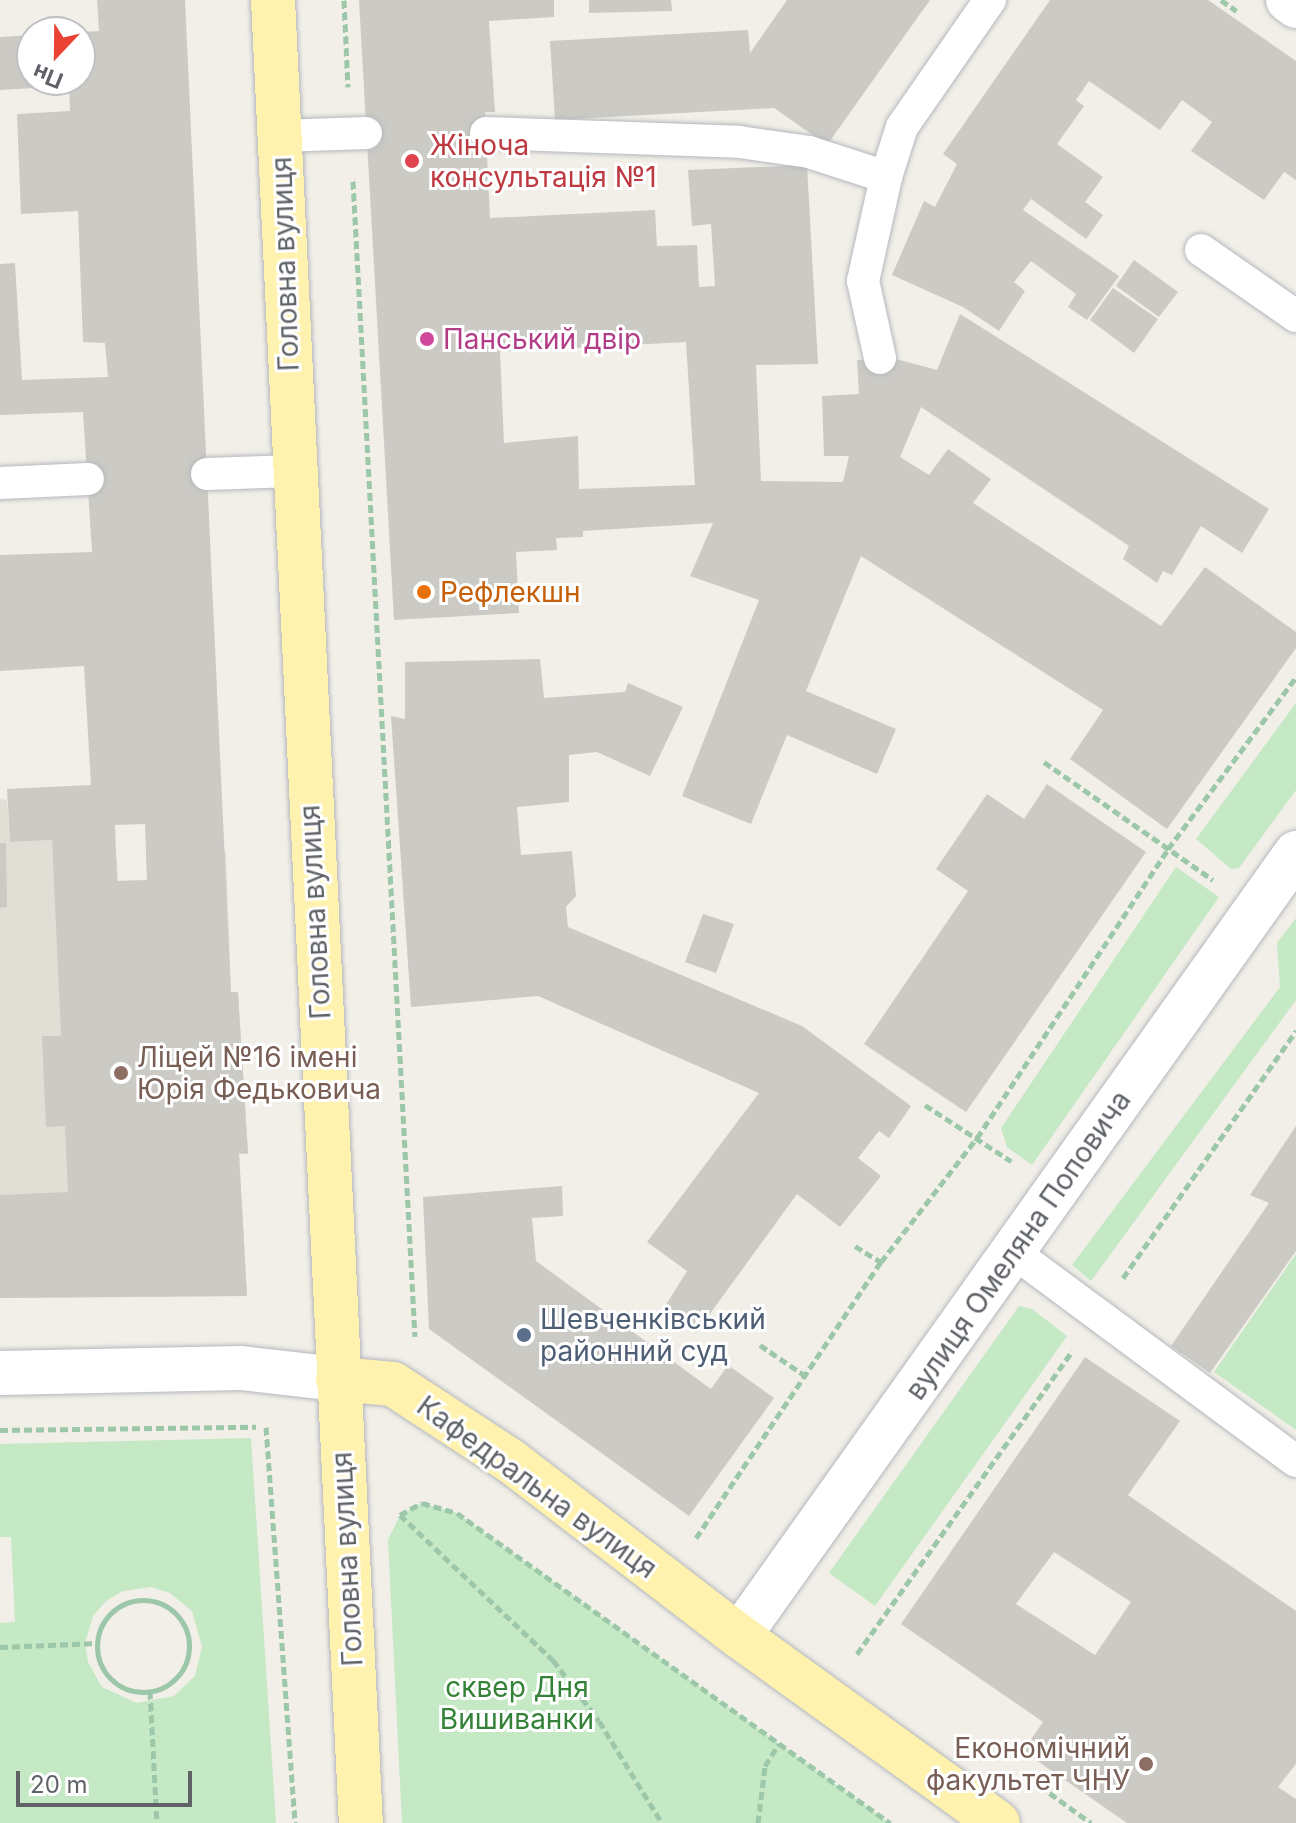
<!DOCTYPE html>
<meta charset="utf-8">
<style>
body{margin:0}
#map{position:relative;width:1296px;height:1823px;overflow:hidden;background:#f1efe8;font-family:Inter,sans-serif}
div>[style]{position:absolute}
.education>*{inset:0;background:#e1ded6}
.green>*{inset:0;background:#c5e8c5}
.building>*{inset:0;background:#cccac5}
.path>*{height:5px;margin-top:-2.5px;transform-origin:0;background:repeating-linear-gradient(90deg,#9cc7a9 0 8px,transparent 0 12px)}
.path>.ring{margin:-2.5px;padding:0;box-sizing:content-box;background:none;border:5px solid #9cc7a9;border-radius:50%}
.roads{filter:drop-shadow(0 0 2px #b5b8bc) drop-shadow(0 0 2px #b5b8bc)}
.service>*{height:32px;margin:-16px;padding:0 16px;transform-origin:16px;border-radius:16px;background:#fff}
.minor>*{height:44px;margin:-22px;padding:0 22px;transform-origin:22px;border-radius:22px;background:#fff}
.tertiary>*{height:44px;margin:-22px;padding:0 22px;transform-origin:22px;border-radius:22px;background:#fff}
.primary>*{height:44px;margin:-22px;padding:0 22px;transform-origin:22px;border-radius:22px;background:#fff2af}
.dots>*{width:22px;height:22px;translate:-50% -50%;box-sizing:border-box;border:4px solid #fff;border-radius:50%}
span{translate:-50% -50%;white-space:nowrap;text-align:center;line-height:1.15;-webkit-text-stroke:6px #fff;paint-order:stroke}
.health-label{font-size:28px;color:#be3a42}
.left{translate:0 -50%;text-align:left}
.street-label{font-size:28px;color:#5f6368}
.hotel-label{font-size:28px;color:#b23c85}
.food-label{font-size:28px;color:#c56008}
.education-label{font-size:28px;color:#785e54}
.right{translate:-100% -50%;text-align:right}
.service-label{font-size:28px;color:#4e5e75}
.park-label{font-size:28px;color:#348238}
.north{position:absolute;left:16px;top:16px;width:80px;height:80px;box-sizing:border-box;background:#fff;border:2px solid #bfc1c3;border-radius:50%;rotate:202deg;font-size:22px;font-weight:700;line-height:32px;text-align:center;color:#5f6368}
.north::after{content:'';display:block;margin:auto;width:28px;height:36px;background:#ea4335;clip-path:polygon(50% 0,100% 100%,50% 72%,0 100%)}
.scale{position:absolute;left:16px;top:1771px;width:176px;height:36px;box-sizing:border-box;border:4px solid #5f6368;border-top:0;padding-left:10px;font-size:24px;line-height:28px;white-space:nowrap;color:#5f6368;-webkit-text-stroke:6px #fff;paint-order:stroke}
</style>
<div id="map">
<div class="education">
<div style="clip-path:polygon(0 799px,7px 800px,10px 842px,52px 840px,54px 859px,117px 857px,118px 881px,147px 880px,146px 854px,226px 851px,231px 992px,238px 992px,248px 1154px,239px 1154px,247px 1296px,0 1298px)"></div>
</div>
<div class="green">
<div style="clip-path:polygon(1296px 703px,1296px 790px,1239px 868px,1231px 869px,1196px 839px)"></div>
<div style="clip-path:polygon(1176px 867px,1219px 897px,1032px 1165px,1007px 1147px,1001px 1128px)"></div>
<div style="clip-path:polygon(1296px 918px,1296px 1000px,1091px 1281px,1072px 1265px,1280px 987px,1277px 943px)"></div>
<div style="clip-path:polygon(1296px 1254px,1296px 1430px,1214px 1372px)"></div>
<div style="clip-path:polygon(1019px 1306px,1032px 1309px,1067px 1336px,875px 1606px,829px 1573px)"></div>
<div style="clip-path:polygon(evenodd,251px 1438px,276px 1823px,0 1823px,0 1623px,15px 1622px,11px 1537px,0 1537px,0 1444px,251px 1438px,151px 1587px,170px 1593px,192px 1611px,202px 1647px,195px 1676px,174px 1696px,137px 1703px,102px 1687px,88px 1662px,85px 1643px,93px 1616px,106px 1601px,123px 1591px,151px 1587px)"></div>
<div style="clip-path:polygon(422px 1503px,457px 1513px,890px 1823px,402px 1823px,388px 1540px,400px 1515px)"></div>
</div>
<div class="building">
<div style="clip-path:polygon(evenodd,97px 0,185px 0,231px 992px,238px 992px,248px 1154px,239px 1153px,247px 1296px,0 1298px,0 1195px,68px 1192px,65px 1126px,46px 1127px,42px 1036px,61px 1036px,52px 840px,10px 842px,7px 789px,91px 785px,84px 666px,0 671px,0 555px,92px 552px,83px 412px,0 415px,0 264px,15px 263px,22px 380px,108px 377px,105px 343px,83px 342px,78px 211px,21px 214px,17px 114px,70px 111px,69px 86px,0 90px,0 37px,32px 35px,32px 80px,80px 80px,80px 32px,99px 31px,97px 0,145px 824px,147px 880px,117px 881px,115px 825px,145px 824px)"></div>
<div style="clip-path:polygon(evenodd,359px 0,554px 0,554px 17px,489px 21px,495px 112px,485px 112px,490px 218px,655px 210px,657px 246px,697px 245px,699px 287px,715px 286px,711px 224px,692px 226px,688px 170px,807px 165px,818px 364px,756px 365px,761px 481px,843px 482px,849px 456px,824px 456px,822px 396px,859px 394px,857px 360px,900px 360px,937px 370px,960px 314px,1269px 509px,1242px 553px,1201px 526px,1172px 575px,1163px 571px,1157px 583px,1123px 559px,1129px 546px,921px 407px,900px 457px,929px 475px,948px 449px,991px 479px,973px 503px,1161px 626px,1205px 567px,1296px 632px,1296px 648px,1167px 829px,1070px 759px,1103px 710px,861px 556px,806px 691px,896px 729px,877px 774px,787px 735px,751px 824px,682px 796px,759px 600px,690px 576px,713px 523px,583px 531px,583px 537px,556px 538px,557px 550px,516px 552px,519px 613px,394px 620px,359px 0,686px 342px,695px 485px,579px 489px,578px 436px,504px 443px,500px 352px,686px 342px)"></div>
<div style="clip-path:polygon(589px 0,671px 0,672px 11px,589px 13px)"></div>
<div style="clip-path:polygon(787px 0,930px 0,827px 145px,774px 108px,555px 120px,550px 41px,748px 30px,750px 53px)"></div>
<div style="clip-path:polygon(1050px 0,1208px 0,1296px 61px,1296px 180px,1284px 172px,1264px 200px,1191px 151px,1212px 122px,1182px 100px,1160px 130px,1089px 81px,1076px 100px,1084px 106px,1057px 144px,1103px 177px,1085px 202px,1103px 215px,1086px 239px,1031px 199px,1023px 210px,1119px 276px,1087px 320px,1068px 307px,1076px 294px,1031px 261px,1014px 282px,1025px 291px,999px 331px,963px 307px,892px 275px,924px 201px,935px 207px,957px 164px,943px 154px)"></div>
<div style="clip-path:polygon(1134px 260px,1178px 292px,1159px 317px,1116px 286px)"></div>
<div style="clip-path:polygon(1113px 288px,1158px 319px,1134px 353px,1090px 320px)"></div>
<div style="clip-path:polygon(540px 659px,544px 698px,625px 692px,628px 683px,683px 707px,650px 776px,597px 752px,569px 755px,569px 802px,517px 807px,521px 855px,572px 851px,576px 896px,566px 907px,568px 927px,802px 1026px,911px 1106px,889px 1138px,879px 1131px,858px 1158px,881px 1176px,840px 1227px,797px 1194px,696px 1333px,664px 1308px,687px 1271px,647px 1242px,759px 1093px,538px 996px,411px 1007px,391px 716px,405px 719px,405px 662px)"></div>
<div style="clip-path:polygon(1047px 784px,1146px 852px,966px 1112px,864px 1044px,968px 891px,936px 869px,987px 794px,1024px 819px)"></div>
<div style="clip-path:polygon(0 843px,6px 843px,7px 907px,0 908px)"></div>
<div style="clip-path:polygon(703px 914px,734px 924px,716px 973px,685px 962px)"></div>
<div style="clip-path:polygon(1296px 1126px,1296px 1251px,1210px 1373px,1171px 1346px,1269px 1203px,1250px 1195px)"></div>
<div style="clip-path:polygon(562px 1186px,563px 1216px,532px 1218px,536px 1261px,711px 1389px,728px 1365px,774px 1398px,689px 1516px,429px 1329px,423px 1197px)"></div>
<div style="clip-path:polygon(evenodd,1085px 1357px,1180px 1421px,1128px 1495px,1296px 1611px,1296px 1764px,1278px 1787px,1296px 1799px,1296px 1823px,1127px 1823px,1023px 1751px,1043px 1722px,901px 1624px,1085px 1357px,1054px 1552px,1131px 1602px,1095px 1655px,1016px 1604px,1054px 1552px)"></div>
</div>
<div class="path">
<div style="left:344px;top:0;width:87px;rotate:87.4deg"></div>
<div style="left:1221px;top:0;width:19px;rotate:35deg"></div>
<div style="left:353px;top:181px;width:1157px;rotate:86.93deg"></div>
<div style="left:1044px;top:762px;width:206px;rotate:34.9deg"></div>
<div style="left:925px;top:1105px;width:103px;rotate:33.1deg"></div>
<div style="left:855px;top:1246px;width:31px;rotate:32deg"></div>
<div style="left:1123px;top:1278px;width:302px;rotate:-55deg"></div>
<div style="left:760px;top:1345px;width:57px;rotate:34.2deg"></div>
<div style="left:266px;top:1427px;width:397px;rotate:85.8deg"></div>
<div style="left:0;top:1430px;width:256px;rotate:-0.7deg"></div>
<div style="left:400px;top:1515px;width:25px;rotate:-29deg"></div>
<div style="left:422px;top:1503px;width:36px;rotate:16deg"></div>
<div style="left:457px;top:1513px;width:533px;rotate:35.6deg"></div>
<div style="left:400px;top:1515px;width:211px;rotate:43.5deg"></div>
<div style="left:553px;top:1660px;width:76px;rotate:53deg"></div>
<div style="left:599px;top:1721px;width:120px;rotate:58.3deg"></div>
<div style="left:696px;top:1538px;width:332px;rotate:-56.2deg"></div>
<div style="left:881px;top:1262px;width:157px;rotate:-52.3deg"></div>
<div style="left:977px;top:1138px;width:346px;rotate:-56.5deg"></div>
<div style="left:1168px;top:849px;width:214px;rotate:-53.3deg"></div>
<div class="ring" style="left:97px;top:1600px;width:87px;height:87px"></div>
<div style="left:0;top:1647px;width:98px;rotate:-2.3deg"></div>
<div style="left:857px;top:1654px;width:372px;rotate:-54.6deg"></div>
<div style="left:150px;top:1691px;width:132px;rotate:87deg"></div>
<div style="left:1040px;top:1786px;width:63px;rotate:36deg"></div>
<div style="left:758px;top:1823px;width:57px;rotate:-83deg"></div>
<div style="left:765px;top:1766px;width:26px;rotate:-58deg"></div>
</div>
<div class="roads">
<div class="service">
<div style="left:486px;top:133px;width:253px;rotate:2deg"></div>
<div style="left:739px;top:142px;width:71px;rotate:8.1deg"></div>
<div style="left:809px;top:152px;width:81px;rotate:18deg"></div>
<div style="left:280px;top:136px;width:86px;rotate:-2deg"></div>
<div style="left:1201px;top:250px;width:116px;rotate:34.8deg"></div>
<div style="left:880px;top:358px;width:79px;rotate:-102.4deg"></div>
<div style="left:863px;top:281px;width:107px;rotate:-77.5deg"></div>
<div style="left:886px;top:177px;width:52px;rotate:-72.3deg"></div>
<div style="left:902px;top:127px;width:155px;rotate:-55.3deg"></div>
<div style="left:207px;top:474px;width:86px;rotate:-2deg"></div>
<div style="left:0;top:483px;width:88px;rotate:-2.6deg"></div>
<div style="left:1016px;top:1254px;width:348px;rotate:36.5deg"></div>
</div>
<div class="minor">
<div style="left:1288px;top:0;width:10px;rotate:37deg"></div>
<div style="left:739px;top:1636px;width:961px;rotate:-54.57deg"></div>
</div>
<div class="tertiary">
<div style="left:0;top:1373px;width:241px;rotate:-1.2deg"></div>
<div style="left:241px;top:1368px;width:98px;rotate:6.5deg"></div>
</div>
<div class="primary">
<div style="left:273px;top:0;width:1825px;rotate:87.24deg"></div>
<div style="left:338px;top:1379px;width:55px;rotate:5.2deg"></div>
<div style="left:393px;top:1384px;width:142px;rotate:33.2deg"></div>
<div style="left:512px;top:1462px;width:286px;rotate:37.5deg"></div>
<div style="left:739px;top:1636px;width:319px;rotate:35.8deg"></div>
</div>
</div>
<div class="dots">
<div style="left:412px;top:161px;background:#e0444e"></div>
<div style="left:427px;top:339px;background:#d1479c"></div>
<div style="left:424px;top:592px;background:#e8710a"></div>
<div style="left:121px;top:1073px;background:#8d6e63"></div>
<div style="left:524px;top:1335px;background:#5c6f8a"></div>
<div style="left:1146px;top:1764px;background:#8d6e63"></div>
</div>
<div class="health-label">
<span class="left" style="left:430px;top:161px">Жіноча<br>консультація №1</span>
</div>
<div class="street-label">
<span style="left:285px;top:264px;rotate:-92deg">Головна вулиця</span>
<span style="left:315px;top:912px;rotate:-93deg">Головна вулиця</span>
<span style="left:1018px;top:1245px;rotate:-55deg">вулиця Омеляна Поповича</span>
<span style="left:537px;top:1487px;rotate:36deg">Кафедральна вулиця</span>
<span style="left:347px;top:1559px;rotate:-93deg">Головна вулиця</span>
</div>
<div class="hotel-label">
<span class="left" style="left:443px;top:339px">Панський двір</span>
</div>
<div class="food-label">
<span class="left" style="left:440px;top:592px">Рефлекшн</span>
</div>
<div class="education-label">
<span class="left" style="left:137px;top:1073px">Ліцей №16 імені<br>Юрія Федьковича</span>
<span class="right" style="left:1130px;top:1764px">Економічний<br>факультет ЧНУ</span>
</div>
<div class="service-label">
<span class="left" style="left:540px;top:1335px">Шевченківський<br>районний суд</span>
</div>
<div class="park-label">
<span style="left:517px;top:1703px">сквер Дня<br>Вишиванки</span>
</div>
<div class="north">Пн</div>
<div class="scale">20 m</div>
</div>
